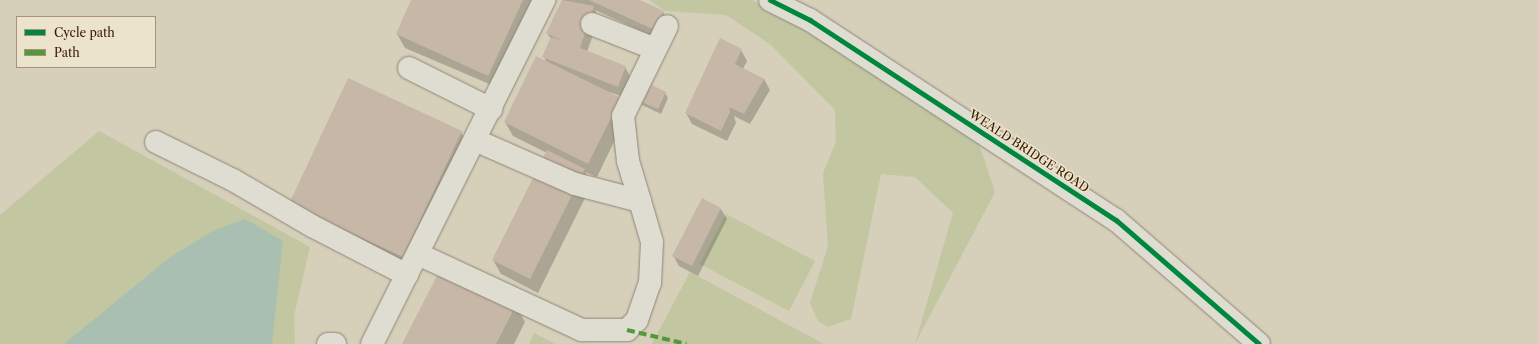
<!DOCTYPE html>
<style>
body{margin:0}
#map{position:relative;width:1539px;height:344px;overflow:hidden;background:#d6cfba;font-family:"Libre Caslon Text",serif}
div>[style]{position:absolute}
.green>*{inset:0;background:#c2c6a1}
.water>*{inset:0;background:#a8bfb2}
.shadow>*{inset:0;background:#0003}
.building>*{inset:0;background:#c7b7a7}
.roads{filter:drop-shadow(0 0 1px #8e8678) drop-shadow(0 0 1px #8e8678)}
.minor>*{height:22px;margin:-11px;padding:0 11px;transform-origin:11px;border-radius:11px;background:#dfdcd1}
.quiet>*{height:4px;margin-top:-2px;transform-origin:0;background:repeating-linear-gradient(90deg,#52993a 0 8px,transparent 0 12px)}
.cycleway>*{height:5px;margin:-2.5px;padding:0 2.5px;transform-origin:2.5px;border-radius:2.5px;background:#00873e}
span{translate:-50% -50%;white-space:nowrap;text-align:center;line-height:1.15;-webkit-text-stroke:3px #ece4ca;paint-order:stroke}
.street-label{font-size:12px;color:#3a1a07}
.legend{position:absolute;left:16px;top:16px;width:140px;height:52px;box-sizing:border-box;background:#ece4ca;border:1px solid #a5937c;margin:0;padding:5px 7px;list-style:none;font-size:12px;color:#3a1a07}
.legend li{display:flex;align-items:center;gap:8px;height:20px}
.legend b{width:20px;border:1px solid #a5937c}
</style>
<div id="map">
<div class="green">
<div style="clip-path:polygon(650px 0,752px 0,834px 42px,976px 135px,995px 192px,915px 344px,953px 213px,915px 177px,881px 174px,851px 319px,828px 327px,818px 321px,810px 303px,828px 246px,823px 173px,836px 142px,835px 110px,770px 44px,726px 15px,665px 11px)"></div>
<div style="clip-path:polygon(99px 131px,310px 247px,294px 316px,295px 344px,0 344px,0 215px)"></div>
<div style="clip-path:polygon(726px 214px,815px 261px,789px 311px,700px 264px)"></div>
<div style="clip-path:polygon(690px 272px,824px 344px,652px 344px)"></div>
<div style="clip-path:polygon(534px 333px,555px 344px,529px 344px)"></div>
</div>
<div class="water">
<div style="clip-path:polygon(245px 219px,283px 241px,272px 344px,64px 344px,169px 258px,213px 231px)"></div>
</div>
<div class="shadow">
<div style="clip-path:polygon(412px 0,535px 0,494px 86px,405px 48px,397px 34px)"></div>
<div style="clip-path:polygon(563px 0,637px 0,663px 12px,669px 22px,661px 40px,595px 10px,599px 18px,587px 52px,625px 67px,631px 78px,624px 97px,603px 90px,628px 113px,597px 177px,585px 172px,592px 184px,538px 293px,501px 274px,493px 260px,547px 153px,513px 136px,505px 122px,547px 63px,544px 57px,551px 39px,547px 33px)"></div>
<div style="clip-path:polygon(741px 50px,747px 61px,743px 69px,764px 79px,770px 90px,750px 124px,734px 116px,736px 123px,727px 141px,692px 124px,686px 113px)"></div>
<div style="clip-path:polygon(665px 93px,668px 98px,661px 114px,642px 105px,639px 100px)"></div>
<div style="clip-path:polygon(461px 132px,471px 149px,413px 273px,300px 220px)"></div>
<div style="clip-path:polygon(721px 209px,727px 219px,698px 276px,679px 266px,673px 255px)"></div>
<div style="clip-path:polygon(516px 305px,525px 322px,514px 344px,403px 344px)"></div>
</div>
<div class="building">
<div style="clip-path:polygon(411px 0,523px 0,488px 76px,396px 34px)"></div>
<div style="clip-path:polygon(562px 0,594px 6px,580px 48px,626px 66px,618px 87px,542px 57px,551px 37px,563px 41px,546px 33px)"></div>
<div style="clip-path:polygon(589px 0,640px 0,664px 11px,655px 30px)"></div>
<div style="clip-path:polygon(720px 38px,742px 49px,735px 64px,764px 79px,744px 114px,729px 107px,730px 112px,721px 131px,685px 113px)"></div>
<div style="clip-path:polygon(536px 56px,621px 98px,588px 164px,504px 122px)"></div>
<div style="clip-path:polygon(348px 78px,462px 131px,403px 257px,289px 204px)"></div>
<div style="clip-path:polygon(646px 82px,666px 92px,658px 109px,637px 100px)"></div>
<div style="clip-path:polygon(547px 150px,585px 169px,530px 279px,492px 260px)"></div>
<div style="clip-path:polygon(702px 198px,721px 208px,692px 266px,672px 256px)"></div>
<div style="clip-path:polygon(442px 266px,516px 305px,496px 344px,402px 344px)"></div>
</div>
<div class="roads">
<div class="minor">
<div style="left:770px;top:0;width:45px;rotate:26.6deg"></div>
<div style="left:810px;top:20px;width:366px;rotate:33.2deg"></div>
<div style="left:1116px;top:220px;width:189px;rotate:40.9deg"></div>
<div style="left:592px;top:24px;width:68px;rotate:21.6deg"></div>
<div style="left:409px;top:68px;width:92px;rotate:26.6deg"></div>
<div style="left:156px;top:142px;width:86px;rotate:26.3deg"></div>
<div style="left:233px;top:180px;width:91px;rotate:30.2deg"></div>
<div style="left:312px;top:226px;width:107px;rotate:27.3deg"></div>
<div style="left:640px;top:201px;width:42px;rotate:-106.7deg"></div>
<div style="left:628px;top:161px;width:45px;rotate:-96.3deg"></div>
<div style="left:623px;top:116px;width:100px;rotate:-63.9deg"></div>
<div style="left:418px;top:254px;width:181px;rotate:24.9deg"></div>
<div style="left:582px;top:330px;width:45px"></div>
<div style="left:627px;top:330px;width:14px;rotate:-45deg"></div>
<div style="left:637px;top:320px;width:39px;rotate:-71deg"></div>
<div style="left:650px;top:283px;width:41px;rotate:-87.2deg"></div>
<div style="left:652px;top:242px;width:43px;rotate:-106.3deg"></div>
<div style="left:640px;top:201px;width:67px;rotate:-165.3deg"></div>
<div style="left:575px;top:184px;width:109px;rotate:-156.3deg"></div>
<div style="left:328px;top:344px;width:7px"></div>
<div style="left:372px;top:344px;width:385px;rotate:-63.4deg"></div>
</div>
</div>
<div class="quiet">
<div style="left:627px;top:330px;width:61px;rotate:13.3deg"></div>
</div>
<div class="cycleway">
<div style="left:770px;top:0;width:45px;rotate:26.6deg"></div>
<div style="left:810px;top:20px;width:366px;rotate:33.2deg"></div>
<div style="left:1116px;top:220px;width:189px;rotate:40.9deg"></div>
</div>
<div class="street-label">
<span style="left:1029px;top:151px;rotate:33deg">WEALD BRIDGE ROAD</span>
</div>
<ul class="legend">
<li><b style="height:5px;background:#00873e"></b>Cycle path</li>
<li><b style="height:5px;background:#52993a"></b>Path</li>
</ul>
</div>
